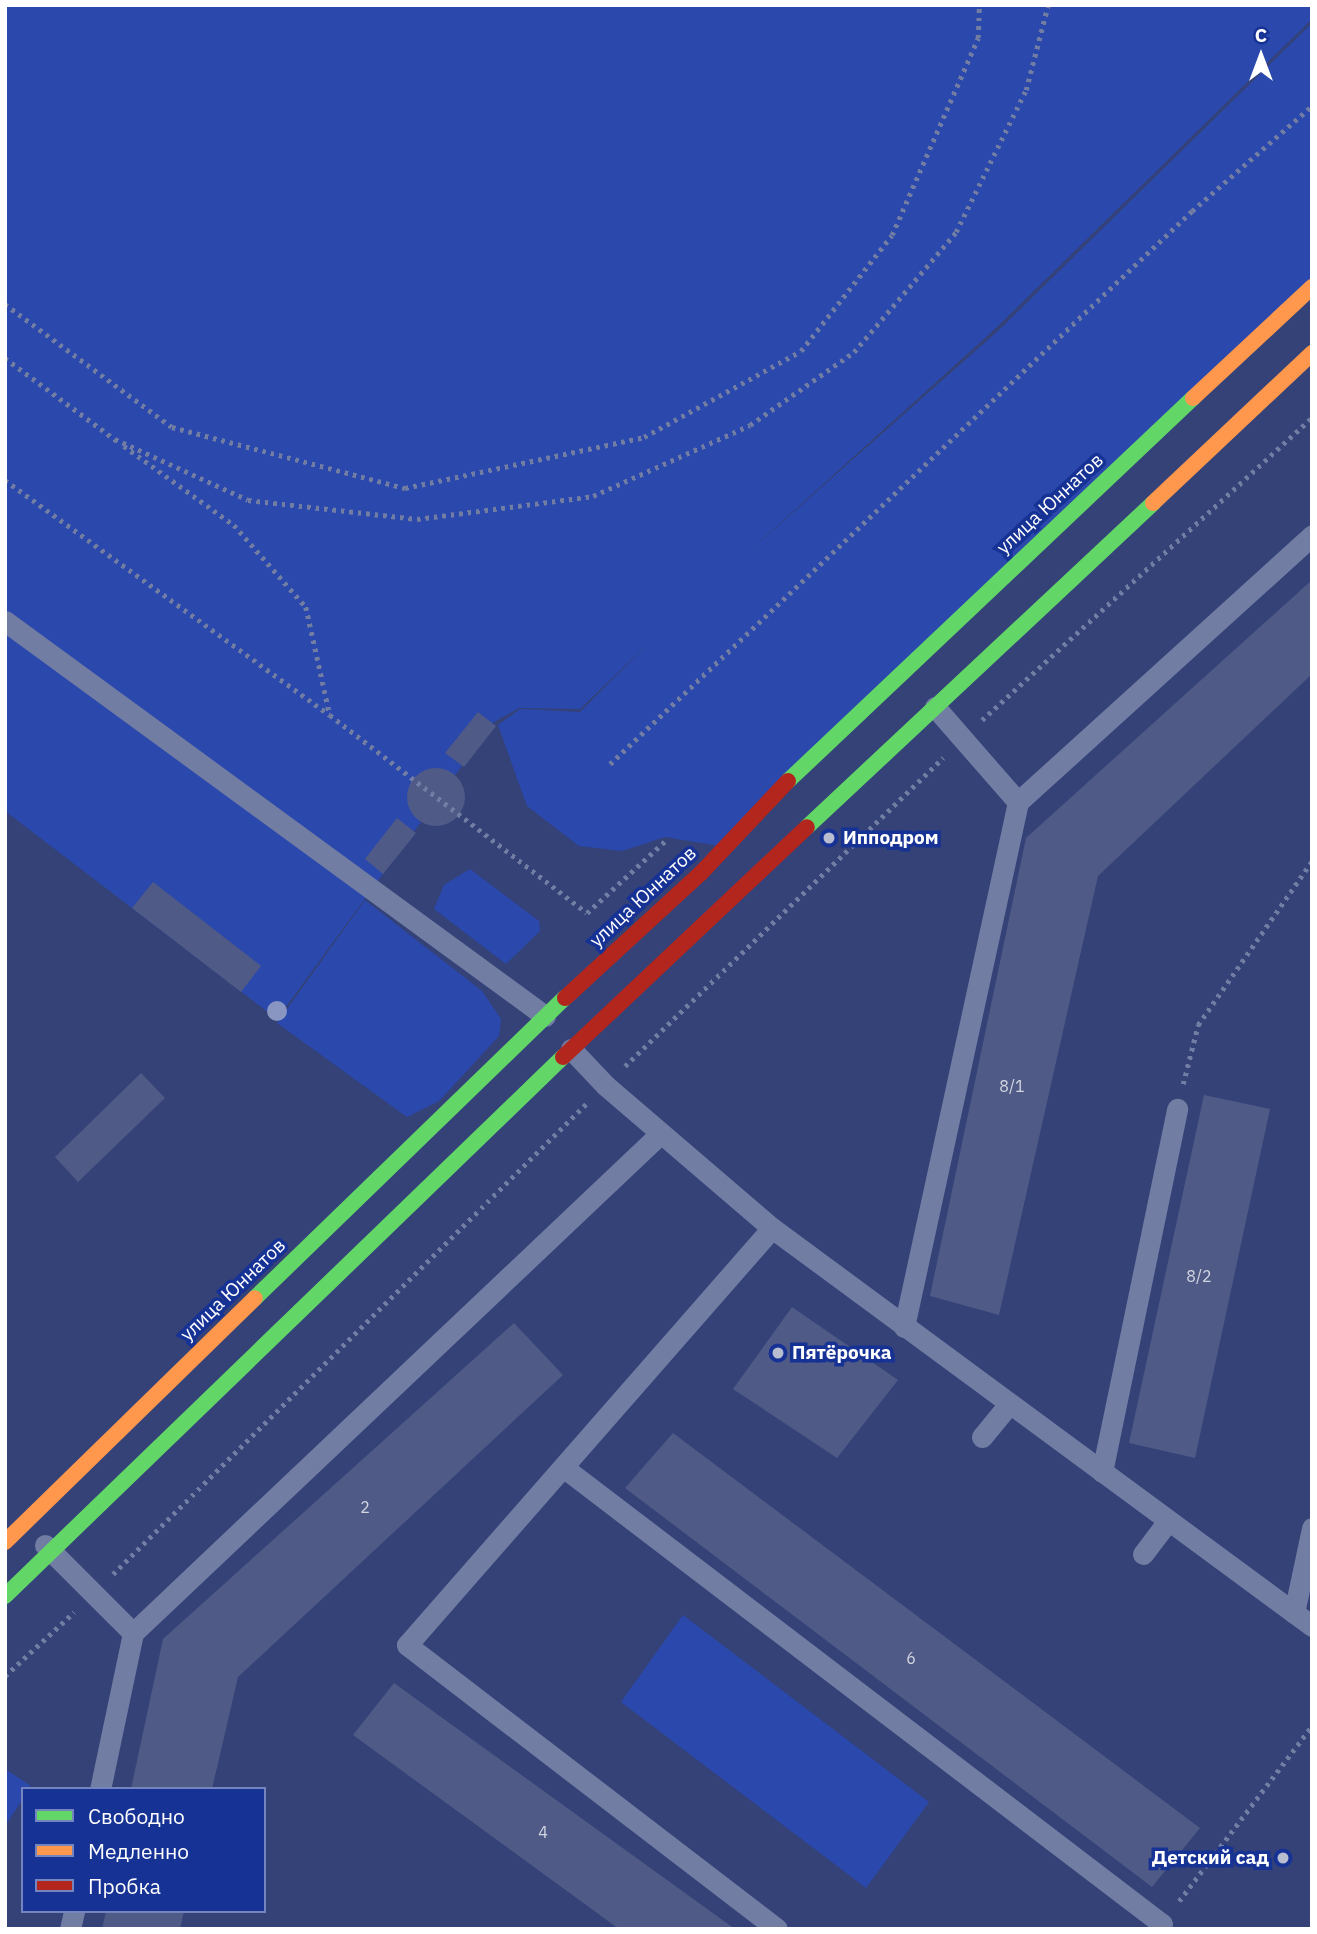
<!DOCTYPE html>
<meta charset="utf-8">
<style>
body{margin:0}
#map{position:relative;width:1317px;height:1934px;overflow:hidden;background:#344278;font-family:"IBM Plex Sans",sans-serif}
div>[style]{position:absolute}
.green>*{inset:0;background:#2b48ac}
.building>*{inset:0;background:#4f5b86}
.round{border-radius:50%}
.path>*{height:4.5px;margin-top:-2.25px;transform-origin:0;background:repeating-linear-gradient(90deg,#727da3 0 3.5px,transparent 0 8.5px)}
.lane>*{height:21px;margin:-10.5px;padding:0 10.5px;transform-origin:10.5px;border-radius:10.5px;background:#727da3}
.fast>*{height:16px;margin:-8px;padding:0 8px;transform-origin:8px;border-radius:8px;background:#63d668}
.slow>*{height:16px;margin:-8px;padding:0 8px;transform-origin:8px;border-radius:8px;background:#ff974d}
.jam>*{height:16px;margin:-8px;padding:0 8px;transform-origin:8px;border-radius:8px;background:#b3261e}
.trees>*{width:20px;height:20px;margin:-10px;border-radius:50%;background:#8996c1}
.dots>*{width:19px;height:19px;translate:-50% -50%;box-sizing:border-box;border:4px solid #173295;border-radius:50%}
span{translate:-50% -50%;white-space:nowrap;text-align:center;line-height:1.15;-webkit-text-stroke:7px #173295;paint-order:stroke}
.number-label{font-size:16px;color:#d3d6e1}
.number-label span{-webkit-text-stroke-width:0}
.street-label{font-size:19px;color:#fff}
.poi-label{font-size:19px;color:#fff;font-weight:700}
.left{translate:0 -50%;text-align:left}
.right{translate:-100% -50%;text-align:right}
.frame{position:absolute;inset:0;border:7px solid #fff;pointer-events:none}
.legend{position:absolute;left:21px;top:1787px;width:245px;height:126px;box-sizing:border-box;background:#173295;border:2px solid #7484bf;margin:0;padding:9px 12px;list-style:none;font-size:21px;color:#fff}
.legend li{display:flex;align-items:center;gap:14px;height:35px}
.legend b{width:35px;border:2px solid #7484bf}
.north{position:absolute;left:1226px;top:21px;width:70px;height:70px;-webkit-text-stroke:5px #173295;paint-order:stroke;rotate:0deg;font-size:19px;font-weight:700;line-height:28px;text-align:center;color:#fff}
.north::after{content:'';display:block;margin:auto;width:24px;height:32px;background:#fff;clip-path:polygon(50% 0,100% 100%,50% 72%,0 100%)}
</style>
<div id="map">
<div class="green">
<div style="clip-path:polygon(5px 5px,1312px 5px,1312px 19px,997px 327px,745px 555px,999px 330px,1312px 23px,1312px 287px,726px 847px,665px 837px,622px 851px,579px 846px,527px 806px,498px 725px,520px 709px,580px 712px,651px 641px,580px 709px,519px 708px,494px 722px,277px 1019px,5px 811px)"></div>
<div style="clip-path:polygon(470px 869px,539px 921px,540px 931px,506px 964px,434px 909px,444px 885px)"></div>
<div style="clip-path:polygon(365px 900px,482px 991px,501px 1019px,499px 1036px,439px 1101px,407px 1117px,277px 1023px)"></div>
<div style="clip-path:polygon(683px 1615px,929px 1802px,866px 1888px,621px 1702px)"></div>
<div style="clip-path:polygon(5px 1769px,31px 1786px,23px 1789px,23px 1799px,5px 1826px)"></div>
</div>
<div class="building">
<div style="clip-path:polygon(1312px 580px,1312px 674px,1098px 876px,999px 1315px,930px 1296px,1026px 838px)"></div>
<div style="clip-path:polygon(478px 712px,496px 726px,464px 767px,445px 753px)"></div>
<div class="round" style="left:407px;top:768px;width:58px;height:58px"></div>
<div style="clip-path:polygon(397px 818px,416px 833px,383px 874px,365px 859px)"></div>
<div style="clip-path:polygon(153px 882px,261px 966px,241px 992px,132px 908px)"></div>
<div style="clip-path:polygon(141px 1073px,165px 1098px,78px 1182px,55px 1157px)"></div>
<div style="clip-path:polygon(1204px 1095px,1270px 1109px,1195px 1458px,1129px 1443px)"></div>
<div style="clip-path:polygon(792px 1307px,898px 1380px,837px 1458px,733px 1389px)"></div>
<div style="clip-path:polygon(514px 1323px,563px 1375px,238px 1677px,212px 1789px,131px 1789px,163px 1639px)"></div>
<div style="clip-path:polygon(673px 1433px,1200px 1828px,1152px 1887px,625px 1488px)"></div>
<div style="clip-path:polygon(394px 1683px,735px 1929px,619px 1929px,353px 1735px)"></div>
<div style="clip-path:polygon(106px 1911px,184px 1911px,180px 1929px,102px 1929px)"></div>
</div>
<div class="path">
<div style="left:5px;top:304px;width:207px;rotate:36.4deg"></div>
<div style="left:172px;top:427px;width:241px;rotate:14.7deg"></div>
<div style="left:405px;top:488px;width:244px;rotate:-12deg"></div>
<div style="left:644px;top:437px;width:179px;rotate:-28.7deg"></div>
<div style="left:801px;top:351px;width:147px;rotate:-51.9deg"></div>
<div style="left:892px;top:235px;width:215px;rotate:-66.4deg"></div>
<div style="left:978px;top:38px;width:33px;rotate:-88deg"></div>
<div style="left:5px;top:358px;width:139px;rotate:36.5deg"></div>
<div style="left:115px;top:439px;width:146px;rotate:24.6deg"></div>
<div style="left:248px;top:500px;width:170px;rotate:6.4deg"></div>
<div style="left:417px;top:519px;width:177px;rotate:-7.4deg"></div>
<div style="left:593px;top:496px;width:172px;rotate:-24.3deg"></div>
<div style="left:750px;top:425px;width:127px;rotate:-35.1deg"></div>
<div style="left:854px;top:352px;width:157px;rotate:-49.6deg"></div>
<div style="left:956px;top:232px;width:158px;rotate:-63.8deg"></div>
<div style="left:1026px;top:90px;width:88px;rotate:-75.5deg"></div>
<div style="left:124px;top:446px;width:135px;rotate:35.7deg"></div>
<div style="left:234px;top:525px;width:109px;rotate:48.7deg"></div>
<div style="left:306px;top:607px;width:111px;rotate:77.5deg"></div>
<div style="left:5px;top:480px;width:401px;rotate:35.9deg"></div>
<div style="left:330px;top:715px;width:324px;rotate:37.6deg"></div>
<div style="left:587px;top:913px;width:106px;rotate:-42.7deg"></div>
<div style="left:982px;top:720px;width:447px;rotate:-42.5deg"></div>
<div style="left:610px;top:764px;width:803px;rotate:-43.54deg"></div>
<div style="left:1192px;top:211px;width:159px;rotate:-41.2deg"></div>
<div style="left:625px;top:1066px;width:443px;rotate:-44.1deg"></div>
<div style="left:1183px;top:1084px;width:61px;rotate:-75.7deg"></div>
<div style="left:1198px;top:1025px;width:200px;rotate:-55.2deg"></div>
<div style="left:113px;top:1574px;width:667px;rotate:-44.82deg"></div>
<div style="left:5px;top:1676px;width:94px;rotate:-42.8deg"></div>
<div style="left:1179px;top:1901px;width:220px;rotate:-52.8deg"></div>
</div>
<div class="lane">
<div style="left:5px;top:621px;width:669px;rotate:36.18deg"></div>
<div style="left:935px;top:707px;width:126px;rotate:48.9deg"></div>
<div style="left:571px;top:1049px;width:50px;rotate:46.6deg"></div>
<div style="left:605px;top:1085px;width:220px;rotate:40.6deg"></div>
<div style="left:772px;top:1228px;width:671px;rotate:36.39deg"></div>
<div style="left:772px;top:1228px;width:554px;rotate:131.2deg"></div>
<div style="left:407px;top:1645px;width:466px;rotate:37.5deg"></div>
<div style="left:904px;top:1327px;width:537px;rotate:-77.75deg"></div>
<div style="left:1018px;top:802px;width:397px;rotate:-42.2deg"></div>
<div style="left:982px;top:1437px;width:43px;rotate:-50.7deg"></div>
<div style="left:563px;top:1467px;width:753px;rotate:37.34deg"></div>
<div style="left:1162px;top:1924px;width:6px;rotate:129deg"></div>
<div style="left:1102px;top:1472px;width:371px;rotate:-78.3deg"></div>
<div style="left:45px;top:1545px;width:124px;rotate:45deg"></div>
<div style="left:133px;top:1633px;width:159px;rotate:101.9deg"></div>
<div style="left:1143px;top:1554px;width:41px;rotate:-52.9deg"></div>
<div style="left:1294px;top:1613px;width:87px;rotate:-78deg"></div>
<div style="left:133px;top:1633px;width:727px;rotate:-43.44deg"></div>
<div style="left:70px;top:1929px;width:18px;rotate:-77deg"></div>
</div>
<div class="fast">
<div style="left:788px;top:781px;width:557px;rotate:-43.4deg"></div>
<div style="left:807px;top:827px;width:474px;rotate:-43.1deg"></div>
<div style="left:255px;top:1298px;width:431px;rotate:-44.1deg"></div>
<div style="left:5px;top:1596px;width:776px;rotate:-44.01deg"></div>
</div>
<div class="slow">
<div style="left:1193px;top:398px;width:163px;rotate:-43deg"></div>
<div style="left:1153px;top:503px;width:219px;rotate:-43.3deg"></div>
<div style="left:5px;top:1542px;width:349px;rotate:-44.3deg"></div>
</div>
<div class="jam">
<div style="left:565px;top:998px;width:183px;rotate:-42.6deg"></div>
<div style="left:700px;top:874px;width:128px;rotate:-46.6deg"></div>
<div style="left:563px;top:1057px;width:335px;rotate:-43.3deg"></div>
</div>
<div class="trees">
<div style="left:277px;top:1011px"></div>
</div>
<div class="dots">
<div style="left:829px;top:838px;background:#b8bdd0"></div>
<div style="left:778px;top:1353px;background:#b8bdd0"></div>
<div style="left:1283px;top:1858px;background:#b8bdd0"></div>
</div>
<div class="number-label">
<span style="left:1012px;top:1086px">8/1</span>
<span style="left:1199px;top:1276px">8/2</span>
<span style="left:365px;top:1507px">2</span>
<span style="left:911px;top:1658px">6</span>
<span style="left:543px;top:1832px">4</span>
</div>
<div class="street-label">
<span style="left:1050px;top:504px;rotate:-43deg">улица Юннатов</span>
<span style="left:643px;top:897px;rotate:-43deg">улица Юннатов</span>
<span style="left:233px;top:1290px;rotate:-44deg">улица Юннатов</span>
</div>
<div class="poi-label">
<span class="left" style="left:843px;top:838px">Ипподром</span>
<span class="left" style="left:792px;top:1353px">Пятёрочка</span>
<span class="right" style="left:1269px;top:1858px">Детский сад</span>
</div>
<div class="frame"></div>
<ul class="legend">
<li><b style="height:9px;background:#63d668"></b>Свободно</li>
<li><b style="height:9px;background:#ff974d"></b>Медленно</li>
<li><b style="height:9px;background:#b3261e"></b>Пробка</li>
</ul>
<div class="north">С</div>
</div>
